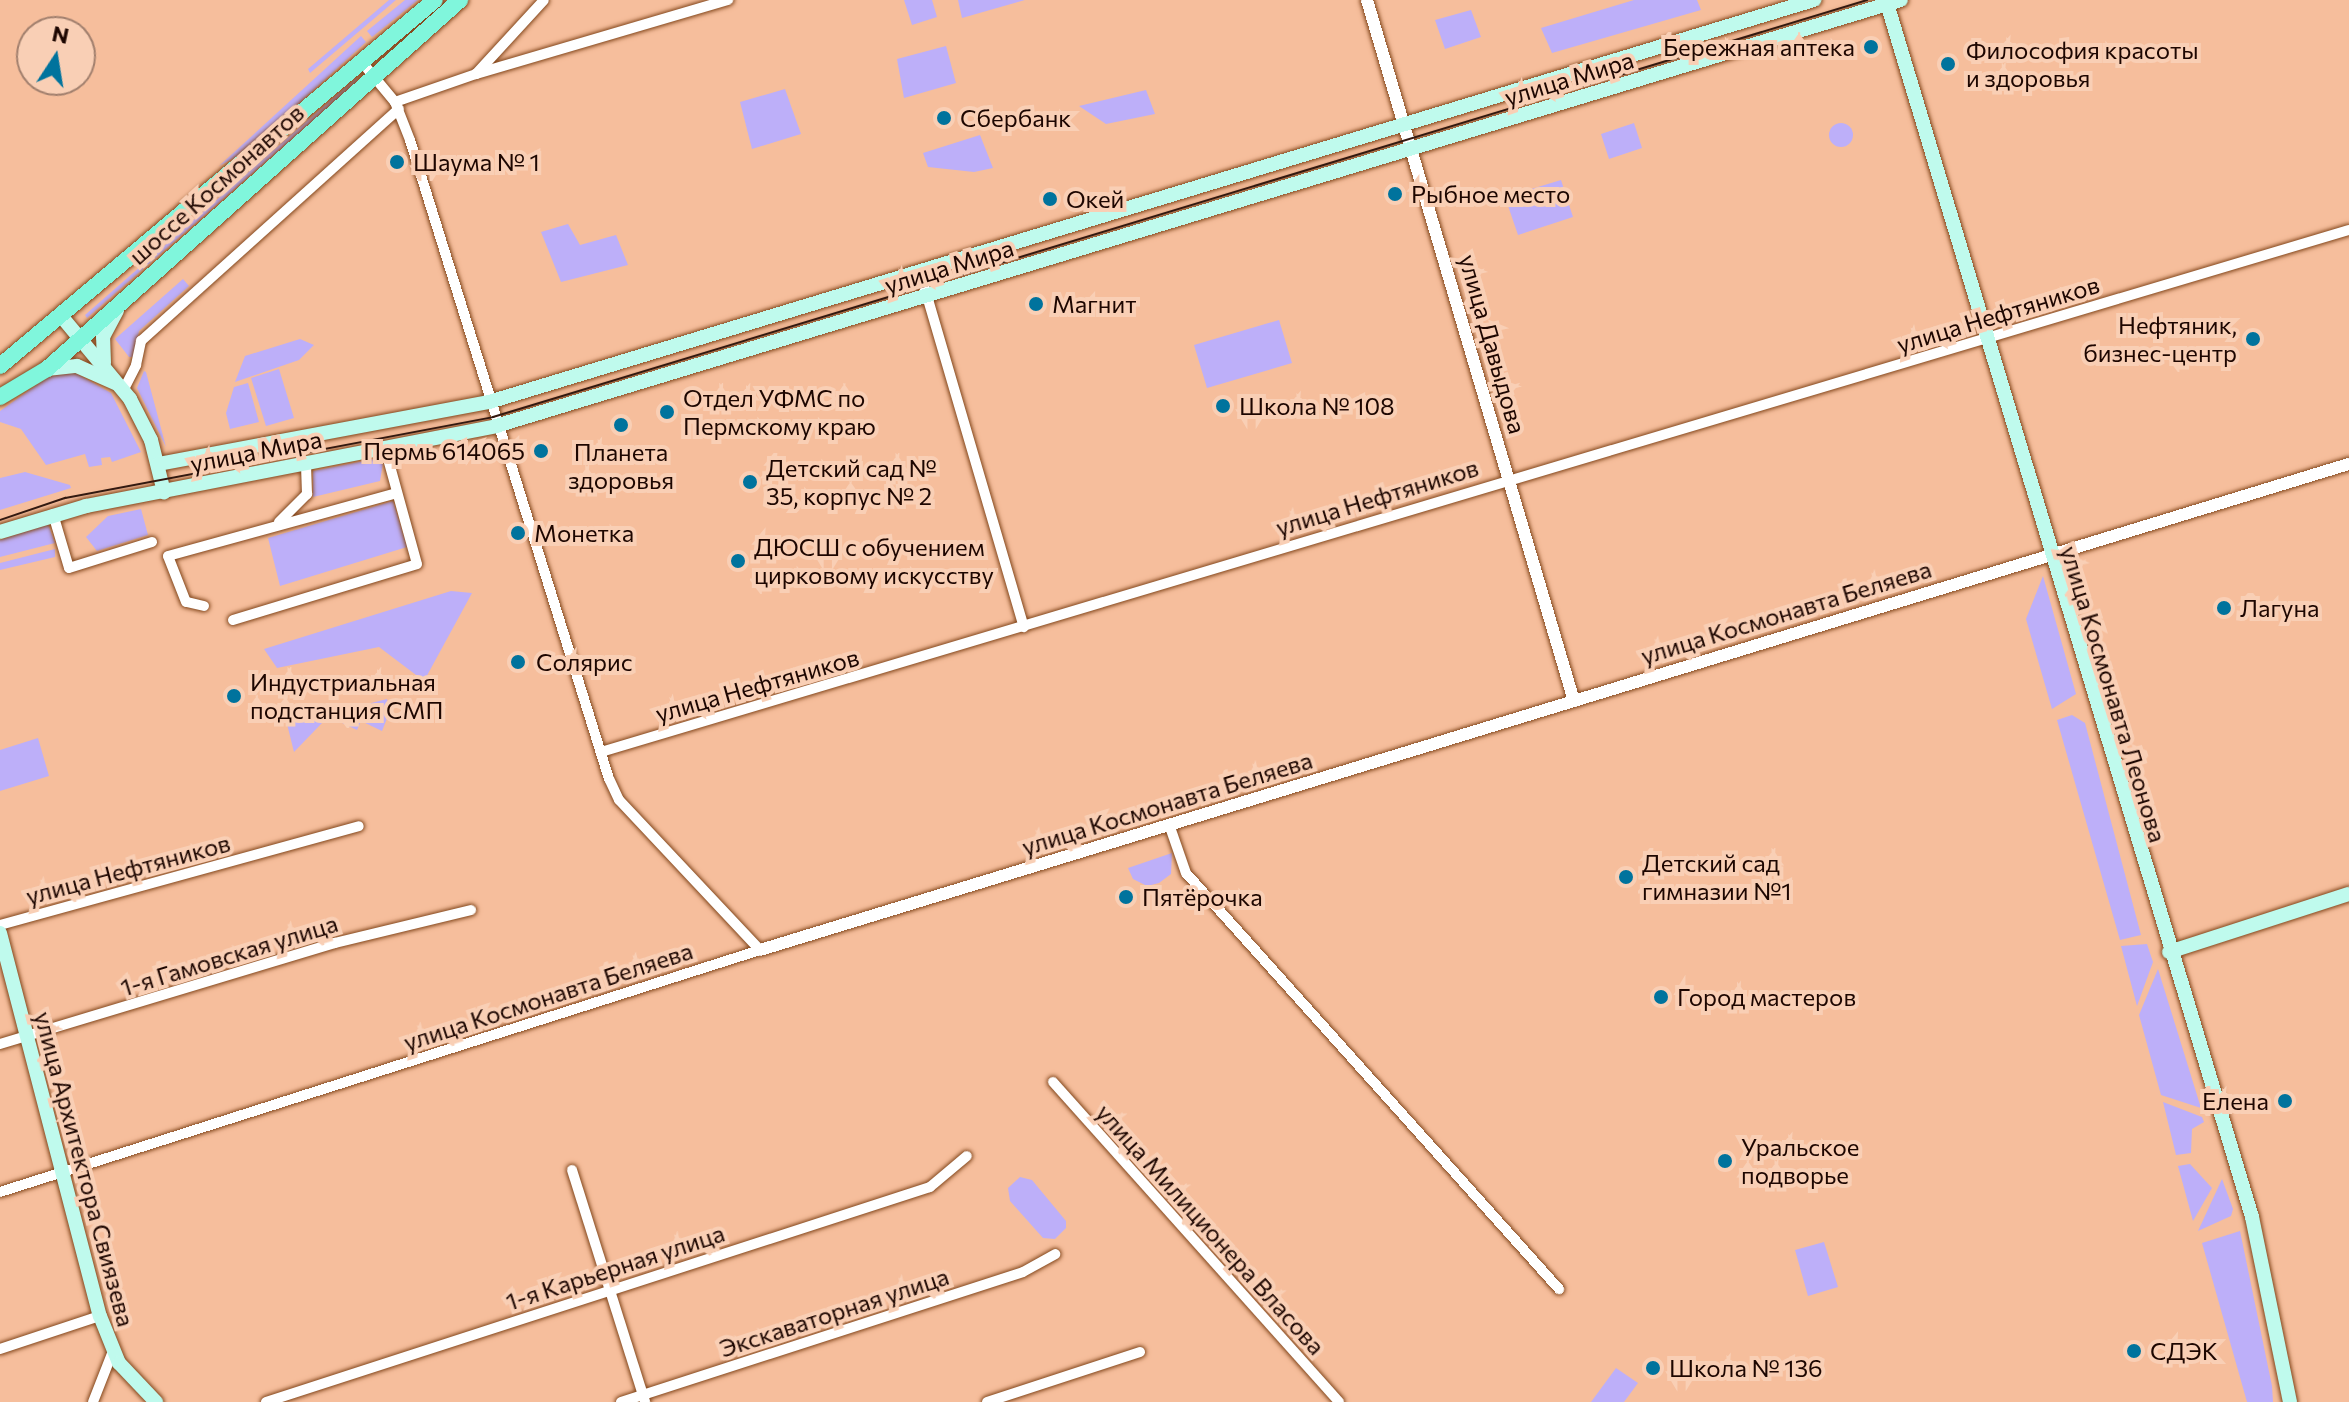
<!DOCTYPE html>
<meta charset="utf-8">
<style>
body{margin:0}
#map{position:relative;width:2349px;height:1402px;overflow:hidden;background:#f6be9c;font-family:Commissioner,sans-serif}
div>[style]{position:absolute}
.green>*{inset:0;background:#bdaff9}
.round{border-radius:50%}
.roads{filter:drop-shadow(0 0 2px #83471c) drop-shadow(0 0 2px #83471c)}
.minor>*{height:10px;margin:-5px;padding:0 5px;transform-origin:5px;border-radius:5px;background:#fff}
.tertiary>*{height:12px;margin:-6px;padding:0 6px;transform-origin:6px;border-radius:6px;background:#fff}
.secondary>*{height:14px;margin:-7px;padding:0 7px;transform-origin:7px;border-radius:7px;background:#bffaed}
.primary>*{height:16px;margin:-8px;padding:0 8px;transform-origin:8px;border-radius:8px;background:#80f6dc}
.tram>*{height:2px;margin:-1px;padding:0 1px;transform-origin:1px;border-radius:1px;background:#331910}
.dots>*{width:22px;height:22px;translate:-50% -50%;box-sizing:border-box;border:4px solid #f9cfb5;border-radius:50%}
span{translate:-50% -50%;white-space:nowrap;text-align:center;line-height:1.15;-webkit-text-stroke:8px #f9cfb5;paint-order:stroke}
.poi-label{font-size:24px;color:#1d0600}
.right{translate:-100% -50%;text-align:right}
.left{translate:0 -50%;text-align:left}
.street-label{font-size:24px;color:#1d0600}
.north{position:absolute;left:16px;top:16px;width:80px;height:80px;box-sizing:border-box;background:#f9cfb5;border:2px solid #a17f6d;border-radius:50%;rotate:12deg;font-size:22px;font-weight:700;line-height:32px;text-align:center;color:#1d0600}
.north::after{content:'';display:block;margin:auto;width:28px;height:36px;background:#00739d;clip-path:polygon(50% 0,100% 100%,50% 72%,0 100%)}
</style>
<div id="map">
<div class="green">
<div style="clip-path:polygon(389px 0,396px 0,310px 73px,308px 69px)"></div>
<div style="clip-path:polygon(405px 0,418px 0,372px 37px,367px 31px)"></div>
<div style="clip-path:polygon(904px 0,932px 0,937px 17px,912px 25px)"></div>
<div style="clip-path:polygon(958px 0,1025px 0,962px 18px)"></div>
<div style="clip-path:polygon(1634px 0,1697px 0,1701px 10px,1552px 53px,1541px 28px)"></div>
<div style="clip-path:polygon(1471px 10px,1481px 37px,1445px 49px,1435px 20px)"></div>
<div style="clip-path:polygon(361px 36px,366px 42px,247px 151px,219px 166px)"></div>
<div style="clip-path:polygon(946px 46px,956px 83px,904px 98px,897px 59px)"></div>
<div style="clip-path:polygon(356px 78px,358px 81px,87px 318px,85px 315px)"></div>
<div style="clip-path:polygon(785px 89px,801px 134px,752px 149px,740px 102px)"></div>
<div style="clip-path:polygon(1146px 90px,1155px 114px,1106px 124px,1079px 106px)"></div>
<div style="clip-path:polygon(1634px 123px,1642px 148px,1609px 159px,1601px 134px)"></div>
<div class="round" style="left:1829px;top:123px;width:24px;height:24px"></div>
<div style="clip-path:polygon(980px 135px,993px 168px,974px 172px,928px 167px,923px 153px)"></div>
<div style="clip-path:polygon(1561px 180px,1573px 217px,1518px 235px,1505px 197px)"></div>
<div style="clip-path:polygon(568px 224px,580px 245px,616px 235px,628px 265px,561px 282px,541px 232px)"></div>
<div style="clip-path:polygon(183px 279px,189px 286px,139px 331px,134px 357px,129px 357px,115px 339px)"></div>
<div style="clip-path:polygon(1279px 320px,1292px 363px,1207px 388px,1194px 345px)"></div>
<div style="clip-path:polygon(300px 339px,314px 345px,299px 360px,235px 382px,245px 356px)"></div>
<div style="clip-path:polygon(279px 369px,294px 418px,266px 426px,251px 378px)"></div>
<div style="clip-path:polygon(72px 371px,111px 393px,141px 452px,112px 462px,110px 457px,101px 458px,102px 465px,89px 467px,85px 454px,46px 465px,21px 429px,0 422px,0 411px,48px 377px)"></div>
<div style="clip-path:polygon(144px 371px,146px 372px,166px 447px,137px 388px)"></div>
<div style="clip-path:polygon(248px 383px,259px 422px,230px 429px,226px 413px,234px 387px)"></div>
<div style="clip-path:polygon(384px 457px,380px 481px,313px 497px,313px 471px)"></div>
<div style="clip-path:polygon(25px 472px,70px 485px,71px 488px,0 510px,0 478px)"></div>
<div style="clip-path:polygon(393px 501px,407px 547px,280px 586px,268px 538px)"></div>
<div style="clip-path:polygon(141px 509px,148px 535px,97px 551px,86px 537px,108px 516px)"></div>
<div style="clip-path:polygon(48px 524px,55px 543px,0 557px,0 540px)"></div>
<div style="clip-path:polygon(55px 549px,55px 557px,0 570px,0 563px)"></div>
<div style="clip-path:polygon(2043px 576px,2076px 694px,2052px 709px,2026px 619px)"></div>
<div style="clip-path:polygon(451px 591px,472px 593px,424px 681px,379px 647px,277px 668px,264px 649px)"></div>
<div style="clip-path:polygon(387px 699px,390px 711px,382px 731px,361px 721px,357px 730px,338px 721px,336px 712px)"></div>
<div style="clip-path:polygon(2072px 715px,2085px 723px,2141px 935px,2120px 940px,2057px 720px)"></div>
<div style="clip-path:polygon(321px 716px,322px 723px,294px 752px,287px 724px)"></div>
<div style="clip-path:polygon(38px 738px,49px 776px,0 791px,0 750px)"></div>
<div style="clip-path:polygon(1172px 853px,1171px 874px,1159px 883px,1147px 886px,1133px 879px,1128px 868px)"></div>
<div style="clip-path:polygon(2147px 944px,2153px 962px,2137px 1006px,2121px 946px)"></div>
<div style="clip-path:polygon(2158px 969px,2201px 1108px,2161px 1095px,2139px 1015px)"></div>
<div style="clip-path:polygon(2163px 1102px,2202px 1117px,2204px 1122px,2192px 1129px,2191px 1153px,2176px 1155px)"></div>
<div style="clip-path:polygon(2190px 1164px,2212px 1188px,2193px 1221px,2178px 1166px)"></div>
<div style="clip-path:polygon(1020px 1177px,1032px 1180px,1066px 1221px,1066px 1228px,1055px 1239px,1043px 1238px,1010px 1201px,1008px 1188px)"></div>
<div style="clip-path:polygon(2222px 1179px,2233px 1209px,2231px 1216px,2198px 1231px)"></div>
<div style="clip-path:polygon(2240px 1231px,2272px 1386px,2273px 1402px,2247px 1402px,2202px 1243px)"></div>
<div style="clip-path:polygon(1824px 1242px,1838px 1287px,1808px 1296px,1795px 1250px)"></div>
<div style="clip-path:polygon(1616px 1368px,1638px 1383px,1624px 1402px,1591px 1402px)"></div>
</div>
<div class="roads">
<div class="minor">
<div style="left:476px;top:74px;width:263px;rotate:-16.4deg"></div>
<div style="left:395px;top:102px;width:86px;rotate:-19.1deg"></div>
<div style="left:476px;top:74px;width:100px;rotate:-47.4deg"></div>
<div style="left:920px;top:272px;width:370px;rotate:73.7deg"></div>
<div style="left:124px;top:389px;width:27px;rotate:-63deg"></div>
<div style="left:136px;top:365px;width:25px;rotate:-78deg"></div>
<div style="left:141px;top:341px;width:347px;rotate:-42deg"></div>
<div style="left:53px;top:514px;width:56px;rotate:73.5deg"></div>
<div style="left:69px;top:568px;width:87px;rotate:-17.4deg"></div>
<div style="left:279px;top:522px;width:40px;rotate:-45deg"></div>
<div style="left:307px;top:494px;width:30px;rotate:-92deg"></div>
<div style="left:204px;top:606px;width:18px;rotate:-167deg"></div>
<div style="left:186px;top:602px;width:49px;rotate:-111.4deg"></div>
<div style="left:168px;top:556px;width:237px;rotate:-15.4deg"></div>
<div style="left:233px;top:620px;width:192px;rotate:-16.9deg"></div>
<div style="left:417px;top:564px;width:120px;rotate:-105.4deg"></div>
<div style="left:601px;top:752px;width:1824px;rotate:-16.63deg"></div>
<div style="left:1169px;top:824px;width:52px;rotate:70.9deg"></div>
<div style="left:1186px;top:873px;width:559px;rotate:48.12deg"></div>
<div style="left:0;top:925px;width:372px;rotate:-15.4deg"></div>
<div style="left:0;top:1044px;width:350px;rotate:-16.8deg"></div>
<div style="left:335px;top:943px;width:140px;rotate:-13.6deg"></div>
<div style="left:1053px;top:1082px;width:429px;rotate:48.2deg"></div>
<div style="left:572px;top:1170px;width:243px;rotate:72.5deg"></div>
<div style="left:0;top:1192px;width:798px;rotate:-17.66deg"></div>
<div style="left:760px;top:950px;width:206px;rotate:-133.2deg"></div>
<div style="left:619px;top:800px;width:23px;rotate:-115deg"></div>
<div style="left:609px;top:779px;width:669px;rotate:-107.3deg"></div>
<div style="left:410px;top:140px;width:41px;rotate:-111.5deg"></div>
<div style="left:395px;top:102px;width:53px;rotate:-129.7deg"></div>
<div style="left:0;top:1349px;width:105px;rotate:-18.3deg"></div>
<div style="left:93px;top:1402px;width:55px;rotate:-68.6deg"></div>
<div style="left:266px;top:1402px;width:698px;rotate:-17.94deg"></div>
<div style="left:930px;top:1187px;width:48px;rotate:-40deg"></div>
<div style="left:621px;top:1402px;width:422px;rotate:-17.9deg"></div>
<div style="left:1023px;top:1272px;width:37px;rotate:-29deg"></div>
<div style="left:987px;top:1402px;width:161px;rotate:-18.1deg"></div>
</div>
<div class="tertiary">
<div style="left:1367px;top:0;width:731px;rotate:73.55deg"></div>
<div style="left:760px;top:950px;width:1662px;rotate:-17.01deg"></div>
</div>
<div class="secondary">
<div style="left:1886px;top:0;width:1271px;rotate:73.26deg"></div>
<div style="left:2252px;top:1217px;width:189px;rotate:78.4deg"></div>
<div style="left:62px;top:317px;width:107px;rotate:50.3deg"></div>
<div style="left:130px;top:399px;width:46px;rotate:62.9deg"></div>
<div style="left:151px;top:440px;width:54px;rotate:76deg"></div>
<div style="left:104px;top:363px;width:26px;rotate:-92deg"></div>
<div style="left:103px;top:337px;width:30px;rotate:-62deg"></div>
<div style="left:47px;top:369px;width:30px;rotate:-6deg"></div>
<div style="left:77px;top:366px;width:42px;rotate:24.1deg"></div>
<div style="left:158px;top:464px;width:337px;rotate:-10.6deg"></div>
<div style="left:489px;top:402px;width:1385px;rotate:-16.88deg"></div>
<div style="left:0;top:532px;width:90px;rotate:-16.8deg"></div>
<div style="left:86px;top:506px;width:418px;rotate:-11deg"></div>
<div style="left:496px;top:426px;width:1468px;rotate:-16.87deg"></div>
<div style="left:0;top:933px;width:396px;rotate:75.4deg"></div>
<div style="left:100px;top:1316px;width:51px;rotate:68deg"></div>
<div style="left:119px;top:1363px;width:54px;rotate:46.5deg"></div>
<div style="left:2169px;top:952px;width:189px;rotate:-17.9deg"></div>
</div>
<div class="primary">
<div style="left:0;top:366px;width:568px;rotate:-40.08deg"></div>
<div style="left:0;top:397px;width:55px;rotate:-30.8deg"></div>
<div style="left:47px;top:369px;width:554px;rotate:-41.78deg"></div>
</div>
</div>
<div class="tram">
<div style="left:0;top:520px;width:69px;rotate:-18.7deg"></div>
<div style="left:65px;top:498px;width:436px;rotate:-10.7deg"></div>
<div style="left:493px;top:417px;width:1436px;rotate:-16.88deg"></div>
</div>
<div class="dots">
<div style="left:1871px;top:47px;background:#00739d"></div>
<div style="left:1948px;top:64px;background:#00739d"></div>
<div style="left:944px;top:118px;background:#00739d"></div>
<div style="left:397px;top:162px;background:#00739d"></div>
<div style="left:1395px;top:194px;background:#00739d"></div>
<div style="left:1050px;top:199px;background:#00739d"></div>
<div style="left:1036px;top:304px;background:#00739d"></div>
<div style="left:2253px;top:339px;background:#00739d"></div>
<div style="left:1223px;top:406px;background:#00739d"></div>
<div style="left:667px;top:412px;background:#00739d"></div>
<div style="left:621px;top:425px;background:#00739d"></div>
<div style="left:541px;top:451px;background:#00739d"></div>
<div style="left:750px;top:482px;background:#00739d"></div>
<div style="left:518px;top:533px;background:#00739d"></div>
<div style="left:738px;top:561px;background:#00739d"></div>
<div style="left:2224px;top:608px;background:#00739d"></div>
<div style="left:518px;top:662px;background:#00739d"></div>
<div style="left:234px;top:696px;background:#00739d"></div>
<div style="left:1626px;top:877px;background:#00739d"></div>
<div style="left:1126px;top:897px;background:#00739d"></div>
<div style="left:1661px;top:997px;background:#00739d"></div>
<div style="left:2285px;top:1101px;background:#00739d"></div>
<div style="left:1725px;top:1161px;background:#00739d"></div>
<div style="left:2134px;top:1351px;background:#00739d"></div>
<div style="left:1653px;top:1368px;background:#00739d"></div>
</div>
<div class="poi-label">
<span class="right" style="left:1855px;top:47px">Бережная аптека</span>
<span class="left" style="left:1966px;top:64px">Философия красоты<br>и здоровья</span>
<span class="left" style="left:960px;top:118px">Сбербанк</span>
<span class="left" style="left:413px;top:162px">Шаума № 1</span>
<span class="left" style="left:1411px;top:194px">Рыбное место</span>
<span class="left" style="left:1066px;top:199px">Окей</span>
<span class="left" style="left:1052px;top:304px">Магнит</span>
<span class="right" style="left:2237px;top:339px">Нефтяник,<br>бизнес-центр</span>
<span class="left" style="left:683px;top:412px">Отдел УФМС по<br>Пермскому краю</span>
<span class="left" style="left:1239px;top:406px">Школа № 108</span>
<span class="right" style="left:525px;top:451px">Пермь 614065</span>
<span style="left:621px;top:466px">Планета<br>здоровья</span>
<span class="left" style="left:766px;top:482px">Детский сад №<br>35, корпус № 2</span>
<span class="left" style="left:534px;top:533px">Монетка</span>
<span class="left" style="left:754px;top:561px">ДЮСШ с обучением<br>цирковому искусству</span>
<span class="left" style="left:2240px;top:608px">Лагуна</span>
<span class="left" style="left:536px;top:662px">Солярис</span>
<span class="left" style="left:250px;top:696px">Индустриальная<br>подстанция СМП</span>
<span class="left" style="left:1642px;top:877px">Детский сад<br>гимназии №1</span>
<span class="left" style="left:1142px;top:897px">Пятёрочка</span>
<span class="left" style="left:1677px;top:997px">Город мастеров</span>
<span class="right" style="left:2269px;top:1101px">Елена</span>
<span class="left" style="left:1741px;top:1161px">Уральское<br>подворье</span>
<span class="left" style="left:2150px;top:1351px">СДЭК</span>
<span class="left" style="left:1669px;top:1368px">Школа № 136</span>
</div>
<div class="street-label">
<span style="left:1569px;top:78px;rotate:-17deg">улица Мира</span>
<span style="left:216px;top:184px;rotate:-42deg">шоссе Космонавтов</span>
<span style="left:949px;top:266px;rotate:-17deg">улица Мира</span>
<span style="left:1998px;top:314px;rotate:-17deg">улица Нефтяников</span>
<span style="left:1493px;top:344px;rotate:74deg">улица Давыдова</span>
<span style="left:256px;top:451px;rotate:-11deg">улица Мира</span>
<span style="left:1377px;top:497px;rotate:-17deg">улица Нефтяников</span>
<span style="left:1786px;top:612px;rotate:-17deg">улица Космонавта Беляева</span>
<span style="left:757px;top:685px;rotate:-16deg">улица Нефтяников</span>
<span style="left:2114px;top:694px;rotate:73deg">улица Космонавта Леонова</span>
<span style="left:1167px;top:803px;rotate:-17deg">улица Космонавта Беляева</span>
<span style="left:128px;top:869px;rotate:-15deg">улица Нефтяников</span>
<span style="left:229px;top:955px;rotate:-17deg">1-я Гамовская улица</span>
<span style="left:548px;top:996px;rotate:-18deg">улица Космонавта Беляева</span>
<span style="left:85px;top:1169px;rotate:75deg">улица Архитектора Свиязева</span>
<span style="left:1211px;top:1229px;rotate:48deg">улица Милиционера Власова</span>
<span style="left:615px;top:1267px;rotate:-18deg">1-я Карьерная улица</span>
<span style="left:834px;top:1312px;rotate:-18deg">Экскаваторная улица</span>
</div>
<div class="north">N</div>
</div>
